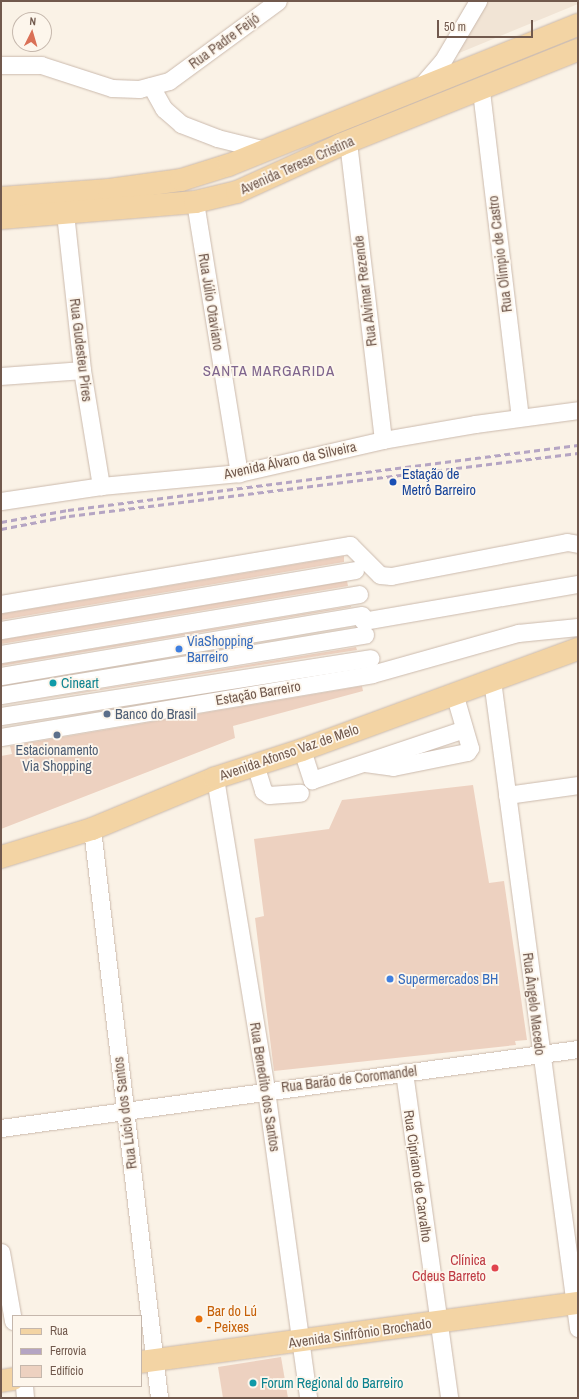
<!DOCTYPE html>
<meta charset="utf-8">
<style>
body{margin:0}
#map{position:relative;width:579px;height:1399px;overflow:hidden;background:#faf2e6;font-family:"Archivo Narrow",sans-serif}
div>[style]{position:absolute}
.residential>*{inset:0;background:#f1e4d5}
.building>*{inset:0;background:#edd1c0}
.roads{filter:drop-shadow(0 0 1px #cbbaad) drop-shadow(0 0 1px #cbbaad)}
.minor>*{height:17px;margin:-8.5px;padding:0 8.5px;transform-origin:8.5px;border-radius:8.5px;background:#fff}
.major>*{height:22px;margin:-11px;padding:0 11px;transform-origin:11px;border-radius:11px;background:#f3d4a4}
.rail>*{height:3px;margin-top:-1.5px;transform-origin:0;background:repeating-linear-gradient(90deg,#b5a5c3 0 6px,transparent 0 10px)}
.dots>*{width:11px;height:11px;translate:-50% -50%;box-sizing:border-box;border:2px solid #fdf6ec;border-radius:50%}
span{translate:-50% -50%;white-space:nowrap;text-align:center;line-height:1.15;-webkit-text-stroke:3.5px #fdf6ec;paint-order:stroke}
.street-label{font-size:14px;color:#71594d}
.transit-label{font-size:14px;color:#164399}
.left{translate:0 -50%;text-align:left}
.shop-label{font-size:14px;color:#366cbe}
.culture-label{font-size:14px;color:#0d838f}
.service-label{font-size:14px;color:#4e5e75}
.health-label{font-size:14px;color:#be3a42}
.right{translate:-100% -50%;text-align:right}
.food-label{font-size:14px;color:#c56008}
.neighbourhood-label{font-size:15px;color:#7f658d;letter-spacing:1px}
.frame{position:absolute;inset:0;border:2px solid #71594d;pointer-events:none}
.legend{position:absolute;left:12px;top:1315px;width:130px;height:72px;box-sizing:border-box;background:#fdf6ec;border:1px solid #c5b7ac;margin:0;padding:5px 7px;list-style:none;font-size:12px;color:#71594d}
.legend li{display:flex;align-items:center;gap:8px;height:20px}
.legend b{width:20px;border:1px solid #c5b7ac}
.north{position:absolute;left:12px;top:12px;width:40px;height:40px;box-sizing:border-box;background:#fdf6ec;border:1px solid #c5b7ac;border-radius:50%;rotate:5deg;font-size:11px;font-weight:700;line-height:16px;text-align:center;color:#71594d}
.north::after{content:'';display:block;margin:auto;width:14px;height:18px;background:#da7056;clip-path:polygon(50% 0,100% 100%,50% 72%,0 100%)}
.scale{position:absolute;left:437px;top:20px;width:96px;height:18px;box-sizing:border-box;border:2px solid #71594d;border-top:0;padding-left:5px;font-size:12px;line-height:14px;white-space:nowrap;color:#71594d;-webkit-text-stroke:3px #fdf6ec;paint-order:stroke}
</style>
<div id="map">
<div class="residential">
<div style="clip-path:polygon(485px 1px,578px 1px,578px 4px,447px 58px)"></div>
</div>
<div class="building">
<div style="clip-path:polygon(344px 556px,344px 562px,1px 620px,1px 614px)"></div>
<div style="clip-path:polygon(347px 581px,348px 586px,1px 644px,1px 640px)"></div>
<div style="clip-path:polygon(351px 606px,351px 607px,1px 666px,1px 664px)"></div>
<div style="clip-path:polygon(356px 647px,357px 650px,4px 705px)"></div>
<div style="clip-path:polygon(362px 686px,363px 691px,233px 726px,235px 738px,1px 829px,1px 756px,12px 754px,10px 746px)"></div>
<div style="clip-path:polygon(473px 785px,489px 883px,504px 881px,527px 1040px,515px 1041px,516px 1045px,274px 1071px,255px 918px,264px 916px,254px 839px,329px 829px,342px 800px)"></div>
<div style="clip-path:polygon(281px 1357px,288px 1398px,223px 1398px,218px 1367px)"></div>
</div>
<div class="roads">
<div class="minor">
<div style="left:1px;top:65px;width:40px"></div>
<div style="left:41px;top:65px;width:75px;rotate:17.9deg"></div>
<div style="left:112px;top:88px;width:27px;rotate:2deg"></div>
<div style="left:139px;top:89px;width:31px;rotate:-15deg"></div>
<div style="left:169px;top:81px;width:135px;rotate:-36.3deg"></div>
<div style="left:151px;top:86px;width:26px;rotate:61deg"></div>
<div style="left:164px;top:109px;width:23px;rotate:41deg"></div>
<div style="left:181px;top:124px;width:39px;rotate:21deg"></div>
<div style="left:217px;top:138px;width:50px;rotate:13.8deg"></div>
<div style="left:419px;top:88px;width:35px;rotate:-49deg"></div>
<div style="left:442px;top:62px;width:71px;rotate:-59.5deg"></div>
<div style="left:481px;top:91px;width:328px;rotate:83.2deg"></div>
<div style="left:348px;top:142px;width:300px;rotate:83.3deg"></div>
<div style="left:195px;top:202px;width:275px;rotate:80.8deg"></div>
<div style="left:65px;top:213px;width:158px;rotate:83.8deg"></div>
<div style="left:82px;top:370px;width:118px;rotate:80.7deg"></div>
<div style="left:1px;top:376px;width:81px;rotate:-4.2deg"></div>
<div style="left:1px;top:501px;width:101px;rotate:-8.5deg"></div>
<div style="left:101px;top:486px;width:139px;rotate:-5.4deg"></div>
<div style="left:239px;top:473px;width:148px;rotate:-12.9deg"></div>
<div style="left:383px;top:440px;width:93px;rotate:-9.9deg"></div>
<div style="left:475px;top:424px;width:104px;rotate:-7.7deg"></div>
<div style="left:350px;top:545px;width:42px;rotate:45deg"></div>
<div style="left:380px;top:575px;width:11px;rotate:5deg"></div>
<div style="left:391px;top:576px;width:179px;rotate:-10.9deg"></div>
<div style="left:567px;top:542px;width:11px;rotate:10deg"></div>
<div style="left:1px;top:604px;width:354px;rotate:-9.6deg"></div>
<div style="left:363px;top:621px;width:218px;rotate:-9.8deg"></div>
<div style="left:1px;top:630px;width:359px;rotate:-9.6deg"></div>
<div style="left:1px;top:654px;width:363px;rotate:-9.5deg"></div>
<div style="left:1px;top:676px;width:366px;rotate:-9.6deg"></div>
<div style="left:492px;top:680px;width:654px;rotate:82.44deg"></div>
<div style="left:1px;top:695px;width:369px;rotate:-9.4deg"></div>
<div style="left:1px;top:716px;width:374px;rotate:-8.9deg"></div>
<div style="left:1px;top:737px;width:376px;rotate:-9.6deg"></div>
<div style="left:372px;top:674px;width:152px;rotate:-15.7deg"></div>
<div style="left:518px;top:633px;width:60px;rotate:-5.7deg"></div>
<div style="left:302px;top:750px;width:32px;rotate:72deg"></div>
<div style="left:312px;top:780px;width:160px;rotate:-18.5deg"></div>
<div style="left:365px;top:763px;width:28px;rotate:8deg"></div>
<div style="left:393px;top:767px;width:76px;rotate:-11.5deg"></div>
<div style="left:467px;top:752px;width:5px;rotate:-53deg"></div>
<div style="left:470px;top:748px;width:57px;rotate:-106.2deg"></div>
<div style="left:255px;top:764px;width:28px;rotate:73deg"></div>
<div style="left:263px;top:791px;width:7px;rotate:34deg"></div>
<div style="left:269px;top:795px;width:31px;rotate:-4deg"></div>
<div style="left:215px;top:778px;width:316px;rotate:80.7deg"></div>
<div style="left:266px;top:1090px;width:311px;rotate:82.2deg"></div>
<div style="left:507px;top:795px;width:72px;rotate:-8deg"></div>
<div style="left:92px;top:829px;width:573px;rotate:83.28deg"></div>
<div style="left:404px;top:1072px;width:329px;rotate:82.1deg"></div>
<div style="left:1px;top:1128px;width:582px;rotate:-7.8deg"></div>
<div style="left:1px;top:1252px;width:70px;rotate:80.1deg"></div>
<div style="left:24px;top:1386px;width:12px;rotate:85deg"></div>
</div>
<div class="major">
<div style="left:1px;top:198px;width:108px;rotate:-4.2deg"></div>
<div style="left:109px;top:190px;width:73px;rotate:-7.9deg"></div>
<div style="left:181px;top:180px;width:50px;rotate:-17.4deg"></div>
<div style="left:229px;top:165px;width:376px;rotate:-21.9deg"></div>
<div style="left:1px;top:218px;width:195px;rotate:-4.7deg"></div>
<div style="left:195px;top:202px;width:43px;rotate:-13.4deg"></div>
<div style="left:237px;top:192px;width:113px;rotate:-24.5deg"></div>
<div style="left:340px;top:145px;width:256px;rotate:-21.8deg"></div>
<div style="left:1px;top:857px;width:95px;rotate:-17.1deg"></div>
<div style="left:92px;top:829px;width:133px;rotate:-22.5deg"></div>
<div style="left:215px;top:778px;width:91px;rotate:-17.8deg"></div>
<div style="left:302px;top:750px;width:294px;rotate:-20.1deg"></div>
<div style="left:141px;top:1362px;width:441px;rotate:-7.7deg"></div>
<div style="left:1px;top:1381px;width:12px;rotate:-9deg"></div>
</div>
</div>
<div class="rail">
<div style="left:1px;top:522px;width:68px;rotate:-10.2deg"></div>
<div style="left:68px;top:510px;width:514px;rotate:-7.26deg"></div>
<div style="left:1px;top:529px;width:69px;rotate:-10.8deg"></div>
<div style="left:69px;top:516px;width:513px;rotate:-7.06deg"></div>
</div>
<div class="dots">
<div style="left:393px;top:482px;background:#1a4fb4"></div>
<div style="left:179px;top:649px;background:#3f7fe0"></div>
<div style="left:53px;top:683px;background:#0f9aa8"></div>
<div style="left:107px;top:714px;background:#5c6f8a"></div>
<div style="left:57px;top:735px;background:#5c6f8a"></div>
<div style="left:390px;top:979px;background:#3f7fe0"></div>
<div style="left:495px;top:1268px;background:#e0444e"></div>
<div style="left:199px;top:1319px;background:#e8710a"></div>
<div style="left:253px;top:1383px;background:#0f9aa8"></div>
</div>
<div class="street-label">
<span style="left:224px;top:41px;rotate:-36deg">Rua Padre Feijó</span>
<span style="left:297px;top:165px;rotate:-24deg">Avenida Teresa Cristina</span>
<span style="left:500px;top:254px;rotate:-97deg">Rua Olímpio de Castro</span>
<span style="left:365px;top:291px;rotate:-97deg">Rua Alvimar Rezende</span>
<span style="left:211px;top:302px;rotate:81deg">Rua Júlio Otaviano</span>
<span style="left:81px;top:350px;rotate:83deg">Rua Gudesteu Pires</span>
<span style="left:290px;top:460px;rotate:-12deg">Avenida Álvaro da Silveira</span>
<span style="left:258px;top:693px;rotate:-10deg">Estação Barreiro</span>
<span style="left:289px;top:752px;rotate:-19deg">Avenida Afonso Vaz de Melo</span>
<span style="left:534px;top:1004px;rotate:83deg">Rua Ângelo Macedo</span>
<span style="left:349px;top:1079px;rotate:-7deg">Rua Barão de Coromandel</span>
<span style="left:265px;top:1087px;rotate:81deg">Rua Benedito dos Santos</span>
<span style="left:125px;top:1113px;rotate:-97deg">Rua Lúcio dos Santos</span>
<span style="left:418px;top:1176px;rotate:82deg">Rua Cipriano de Carvalho</span>
<span style="left:360px;top:1333px;rotate:-8deg">Avenida Sinfrônio Brochado</span>
</div>
<div class="transit-label">
<span class="left" style="left:402px;top:482px">Estação de<br>Metrô Barreiro</span>
</div>
<div class="shop-label">
<span class="left" style="left:187px;top:649px">ViaShopping<br>Barreiro</span>
<span class="left" style="left:398px;top:979px">Supermercados BH</span>
</div>
<div class="culture-label">
<span class="left" style="left:61px;top:683px">Cineart</span>
<span class="left" style="left:261px;top:1383px">Forum Regional do Barreiro</span>
</div>
<div class="service-label">
<span class="left" style="left:115px;top:714px">Banco do Brasil</span>
<span style="left:57px;top:758px">Estacionamento<br>Via Shopping</span>
</div>
<div class="health-label">
<span class="right" style="left:486px;top:1268px">Clínica<br>Cdeus Barreto</span>
</div>
<div class="food-label">
<span class="left" style="left:207px;top:1319px">Bar do Lú<br>- Peixes</span>
</div>
<div class="neighbourhood-label">
<span style="left:269px;top:371px">SANTA MARGARIDA</span>
</div>
<div class="frame"></div>
<ul class="legend">
<li><b style="height:5px;background:#f3d4a4"></b>Rua</li>
<li><b style="height:5px;background:#b5a5c3"></b>Ferrovia</li>
<li><b style="height:11px;background:#edd1c0"></b>Edifício</li>
</ul>
<div class="north">N</div>
<div class="scale">50 m</div>
</div>
